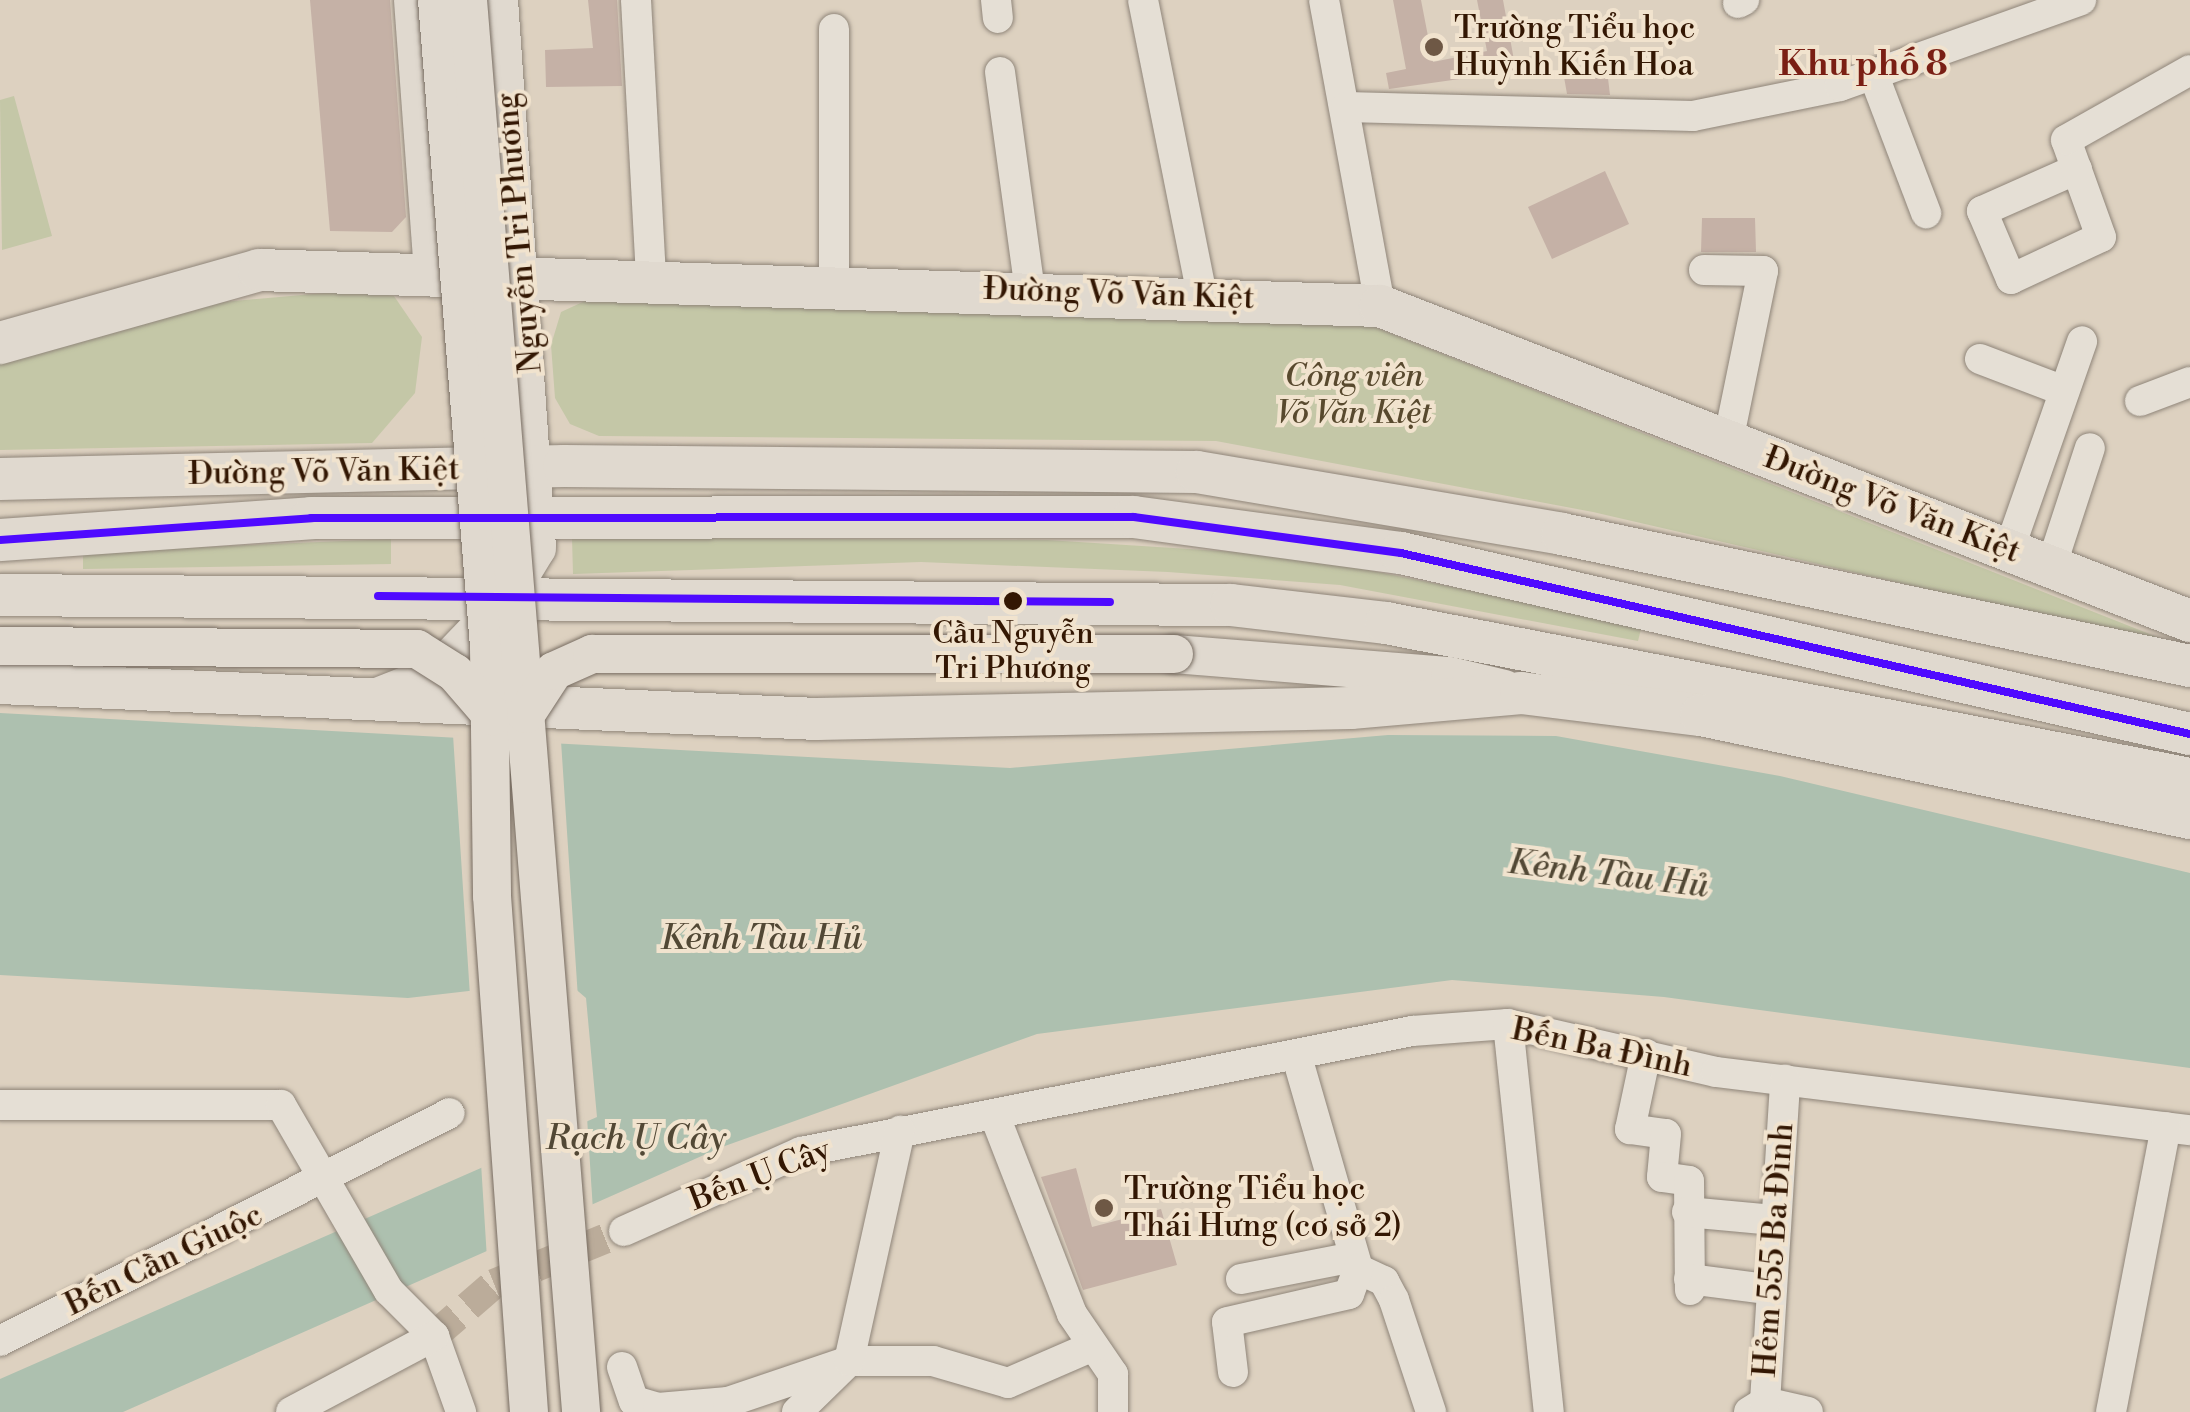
<!DOCTYPE html>
<meta charset="utf-8">
<style>
body{margin:0}
#map{position:relative;width:2190px;height:1412px;overflow:hidden;background:#ddd1c0;font-family:"Libre Bodoni",serif}
div>[style]{position:absolute}
.green>*{inset:0;background:#c4c7a7}
.water>*{inset:0;background:#adc0af}
.pier>*{inset:0;background:#ddd1c0}
.building>*{inset:0;background:#c5b1a6}
.minor-tunnel>*{height:30px;margin-top:-15px;transform-origin:0;background:repeating-linear-gradient(90deg,#bbac9a 0 30px,transparent 0 45px)}
.roads{filter:drop-shadow(0 0 2px #8f8579) drop-shadow(0 0 2px #8f8579)}
.minor>*{height:30px;margin:-15px;padding:0 15px;transform-origin:15px;border-radius:15px;background:#e5dfd5}
.major>*{height:38px;margin:-19px;padding:0 19px;transform-origin:19px;border-radius:19px;background:#e0d9cf}
.highway>*{height:42px;margin:-21px;padding:0 21px;transform-origin:21px;border-radius:21px;background:#e0d9cf}
.bridges{filter:drop-shadow(0 0 2px #776c61) drop-shadow(0 0 2px #776c61)}
.major-bridge>*{height:38px;margin:-19px;padding:0 19px;transform-origin:19px;border-radius:19px;background:#e0d9cf}
.bus-1>*{height:8px;margin:-4px;padding:0 4px;transform-origin:4px;border-radius:4px;background:#4f0aff}
.dots>*{width:28px;height:28px;translate:-50% -50%;box-sizing:border-box;border:5px solid #f1e3ce;border-radius:50%}
span{translate:-50% -50%;white-space:nowrap;text-align:center;line-height:1.15;-webkit-text-stroke:8px #f1e3ce;paint-order:stroke}
.bus-label{font-size:30px;color:#331703}
.poi-label{font-size:32px;color:#331703}
.left{translate:0 -50%;text-align:left}
.street-label{font-size:32px;color:#331703}
.park-label{font-size:32px;color:#58492e;font-style:italic}
.neighbourhood-label{font-size:35px;color:#7a1f14;font-weight:700}
.water-label{font-size:35px;color:#524835;font-style:italic}
</style>
<div id="map">
<div class="green">
<div style="clip-path:polygon(14px 96px,52px 236px,2px 250px,0 100px)"></div>
<div style="clip-path:polygon(358px 290px,394px 296px,422px 337px,415px 393px,372px 443px,0 450px,0 363px,212px 303px)"></div>
<div style="clip-path:polygon(587px 300px,1367px 324px,2190px 650px,1593px 512px,1216px 441px,599px 436px,570px 424px,555px 398px,551px 345px,561px 312px)"></div>
<div style="clip-path:polygon(572px 538px,1047px 540px,1298px 556px,1642px 625px,1638px 641px,1340px 585px,1168px 572px,921px 562px,573px 574px)"></div>
<div style="clip-path:polygon(391px 539px,391px 564px,83px 569px,83px 552px)"></div>
</div>
<div class="water">
<div style="clip-path:polygon(0 713px,1010px 768px,1388px 735px,1556px 736px,1780px 776px,2190px 873px,2190px 1068px,1664px 997px,1452px 980px,1037px 1034px,722px 1147px,123px 1412px,0 1412px,0 1379px,597px 1117px,586px 998px,565px 980px,408px 998px,0 975px)"></div>
</div>
<div class="pier">
<div style="clip-path:polygon(453px 735px,561px 741px,578px 998px,564px 985px,470px 996px)"></div>
<div style="clip-path:polygon(587px 1117px,593px 1211px,487px 1259px,481px 1163px)"></div>
</div>
<div class="building">
<div style="clip-path:polygon(310px 0,390px 0,406px 217px,392px 232px,330px 231px)"></div>
<div style="clip-path:polygon(588px 0,617px 0,622px 86px,546px 87px,545px 50px,593px 48px)"></div>
<div style="clip-path:polygon(1393px 0,1421px 0,1433px 62px,1487px 51px,1477px 0,1503px 0,1516px 71px,1389px 89px,1386px 73px,1406px 69px)"></div>
<div style="clip-path:polygon(1607px 70px,1610px 95px,1567px 94px,1564px 77px)"></div>
<div style="clip-path:polygon(1605px 171px,1629px 224px,1552px 259px,1528px 207px)"></div>
<div style="clip-path:polygon(1702px 218px,1755px 218px,1756px 252px,1701px 252px)"></div>
<div style="clip-path:polygon(1076px 1168px,1092px 1227px,1161px 1209px,1177px 1265px,1083px 1290px,1041px 1177px)"></div>
</div>
<div class="minor-tunnel">
<div style="left:434px;top:1336px;width:79px;rotate:-40.9deg"></div>
<div style="left:494px;top:1284px;width:140px;rotate:-22.2deg"></div>
</div>
<div class="roads">
<div class="minor">
<div style="left:636px;top:0;width:279px;rotate:86.9deg"></div>
<div style="left:996px;top:0;width:18px;rotate:84deg"></div>
<div style="left:1143px;top:0;width:302px;rotate:78.7deg"></div>
<div style="left:1324px;top:0;width:311px;rotate:79.6deg"></div>
<div style="left:1738px;top:3px;width:7px;rotate:-27deg"></div>
<div style="left:1000px;top:72px;width:221px;rotate:82.2deg"></div>
<div style="left:1874px;top:76px;width:147px;rotate:69.2deg"></div>
<div style="left:1346px;top:107px;width:347px;rotate:1.5deg"></div>
<div style="left:1693px;top:116px;width:150px;rotate:-11.5deg"></div>
<div style="left:1840px;top:86px;width:256px;rotate:-19.6deg"></div>
<div style="left:2077px;top:169px;width:104px;rotate:156.1deg"></div>
<div style="left:1982px;top:211px;width:74px;rotate:66.9deg"></div>
<div style="left:2011px;top:279px;width:99px;rotate:-25deg"></div>
<div style="left:2101px;top:237px;width:103px;rotate:-109.8deg"></div>
<div style="left:2066px;top:140px;width:142px;rotate:-29.4deg"></div>
<div style="left:1704px;top:270px;width:59px;rotate:1deg"></div>
<div style="left:1763px;top:271px;width:175px;rotate:101.6deg"></div>
<div style="left:834px;top:284px;width:255px;rotate:-90deg"></div>
<div style="left:1980px;top:359px;width:90px;rotate:20.9deg"></div>
<div style="left:2140px;top:401px;width:53px;rotate:-20.8deg"></div>
<div style="left:2009px;top:550px;width:221px;rotate:-70.7deg"></div>
<div style="left:2051px;top:567px;width:125px;rotate:-71.9deg"></div>
<div style="left:1508px;top:1024px;width:390px;rotate:84deg"></div>
<div style="left:1646px;top:1054px;width:77px;rotate:102deg"></div>
<div style="left:1630px;top:1129px;width:36px;rotate:8deg"></div>
<div style="left:1666px;top:1134px;width:43px;rotate:95.3deg"></div>
<div style="left:1662px;top:1177px;width:27px;rotate:8deg"></div>
<div style="left:1689px;top:1181px;width:109px;rotate:89.5deg"></div>
<div style="left:1297px;top:1057px;width:221px;rotate:73.9deg"></div>
<div style="left:1358px;top:1269px;width:29px;rotate:25deg"></div>
<div style="left:1384px;top:1281px;width:21px;rotate:62deg"></div>
<div style="left:1394px;top:1300px;width:118px;rotate:71.7deg"></div>
<div style="left:0;top:1105px;width:281px"></div>
<div style="left:281px;top:1105px;width:215px;rotate:59.9deg"></div>
<div style="left:389px;top:1291px;width:64px;rotate:45deg"></div>
<div style="left:434px;top:1336px;width:81px;rotate:70.4deg"></div>
<div style="left:996px;top:1119px;width:209px;rotate:68.7deg"></div>
<div style="left:1072px;top:1314px;width:73px;rotate:55.7deg"></div>
<div style="left:1113px;top:1374px;width:38px;rotate:90deg"></div>
<div style="left:1687px;top:1212px;width:87px;rotate:5.3deg"></div>
<div style="left:624px;top:1231px;width:194px;rotate:-24.1deg"></div>
<div style="left:801px;top:1152px;width:623px;rotate:-11.2deg"></div>
<div style="left:1412px;top:1031px;width:96px;rotate:-4.2deg"></div>
<div style="left:1508px;top:1024px;width:213px;rotate:13deg"></div>
<div style="left:1716px;top:1072px;width:478px;rotate:7deg"></div>
<div style="left:1241px;top:1279px;width:115px;rotate:-11deg"></div>
<div style="left:1689px;top:1279px;width:79px;rotate:7.3deg"></div>
<div style="left:0;top:1341px;width:504px;rotate:-26.87deg"></div>
<div style="left:622px;top:1367px;width:36px;rotate:71deg"></div>
<div style="left:634px;top:1401px;width:25px;rotate:16deg"></div>
<div style="left:658px;top:1408px;width:70px;rotate:-4.9deg"></div>
<div style="left:728px;top:1402px;width:128px;rotate:-18.7deg"></div>
<div style="left:849px;top:1361px;width:84px"></div>
<div style="left:933px;top:1361px;width:78px;rotate:16.3deg"></div>
<div style="left:1008px;top:1383px;width:93px;rotate:-23.5deg"></div>
<div style="left:1233px;top:1372px;width:50px;rotate:-96.8deg"></div>
<div style="left:1227px;top:1322px;width:125px;rotate:-12.9deg"></div>
<div style="left:1349px;top:1294px;width:27px;rotate:-70deg"></div>
<div style="left:1765px;top:1402px;width:44px;rotate:13.1deg"></div>
<div style="left:291px;top:1412px;width:162px;rotate:-28deg"></div>
<div style="left:797px;top:1412px;width:73px;rotate:-44.4deg"></div>
<div style="left:849px;top:1361px;width:236px;rotate:-77.5deg"></div>
<div style="left:1749px;top:1412px;width:19px;rotate:-32deg"></div>
<div style="left:1765px;top:1402px;width:323px;rotate:-86.4deg"></div>
<div style="left:2111px;top:1412px;width:290px;rotate:-79.1deg"></div>
</div>
<div class="major">
<div style="left:413px;top:0;width:273px;rotate:85.8deg"></div>
<div style="left:1174px;top:654px;width:277px;rotate:4.6deg"></div>
<div style="left:1450px;top:676px;width:56px;rotate:13.5deg"></div>
<div style="left:375px;top:698px;width:65px;rotate:-21.8deg"></div>
<div style="left:435px;top:674px;width:100px;rotate:-46.2deg"></div>
<div style="left:504px;top:602px;width:63px;rotate:-58.6deg"></div>
<div style="left:537px;top:548px;width:549px;rotate:-93.97deg"></div>
</div>
<div class="highway">
<div style="left:0;top:343px;width:269px;rotate:-15.7deg"></div>
<div style="left:259px;top:270px;width:1122px;rotate:1.84deg"></div>
<div style="left:1380px;top:306px;width:869px;rotate:21.25deg"></div>
<div style="left:0;top:479px;width:564px;rotate:-1.32deg"></div>
<div style="left:564px;top:466px;width:633px;rotate:0.54deg"></div>
<div style="left:1197px;top:472px;width:370px;rotate:9.6deg"></div>
<div style="left:1562px;top:534px;width:642px;rotate:11.87deg"></div>
<div style="left:0;top:540px;width:312px;rotate:-4deg"></div>
<div style="left:311px;top:518px;width:823px;rotate:-0.07deg"></div>
<div style="left:1134px;top:517px;width:269px;rotate:7.7deg"></div>
<div style="left:1401px;top:553px;width:809px;rotate:12.92deg"></div>
<div style="left:0;top:595px;width:1231px;rotate:0.47deg"></div>
<div style="left:1231px;top:605px;width:156px;rotate:6.6deg"></div>
<div style="left:1386px;top:623px;width:819px;rotate:10.98deg"></div>
<div style="left:0;top:683px;width:818px;rotate:2.52deg"></div>
<div style="left:817px;top:719px;width:534px;rotate:-1.18deg"></div>
<div style="left:1351px;top:708px;width:171px;rotate:-5deg"></div>
<div style="left:1521px;top:693px;width:181px;rotate:7deg"></div>
<div style="left:1701px;top:715px;width:500px;rotate:11.9deg"></div>
</div>
</div>
<div class="bridges">
<div class="major-bridge">
<div style="left:437px;top:0;width:649px;rotate:85.4deg"></div>
<div style="left:489px;top:647px;width:249px;rotate:89.3deg"></div>
<div style="left:492px;top:896px;width:517px;rotate:85.9deg"></div>
<div style="left:468px;top:0;width:1417px;rotate:85.42deg"></div>
<div style="left:0;top:646px;width:417px;rotate:0.4deg"></div>
<div style="left:417px;top:649px;width:45px;rotate:32.3deg"></div>
<div style="left:455px;top:673px;width:57px;rotate:49.3deg"></div>
<div style="left:526px;top:714px;width:51px;rotate:-56.9deg"></div>
<div style="left:554px;top:671px;width:42px;rotate:-24.1deg"></div>
<div style="left:592px;top:654px;width:582px"></div>
</div>
</div>
<div class="bus-1">
<div style="left:0;top:540px;width:312px;rotate:-4deg"></div>
<div style="left:311px;top:518px;width:823px;rotate:-0.07deg"></div>
<div style="left:1134px;top:517px;width:269px;rotate:7.7deg"></div>
<div style="left:1401px;top:553px;width:809px;rotate:12.92deg"></div>
<div style="left:378px;top:596px;width:732px;rotate:0.47deg"></div>
</div>
<div class="dots">
<div style="left:1434px;top:47px;background:#6e5845"></div>
<div style="left:1013px;top:601px;background:#331703"></div>
<div style="left:1104px;top:1208px;background:#6e5845"></div>
</div>
<div class="bus-label">
<span style="left:1013px;top:651px">Cầu Nguyễn<br>Tri Phương</span>
</div>
<div class="poi-label">
<span class="left" style="left:1454px;top:47px">Trường Tiểu học<br>Huỳnh Kiến Hoa</span>
<span class="left" style="left:1124px;top:1208px">Trường Tiểu học<br>Thái Hưng (cơ sở 2)</span>
</div>
<div class="street-label">
<span style="left:519px;top:233px;rotate:-95deg">Nguyễn Tri Phương</span>
<span style="left:1119px;top:294px;rotate:2deg">Đường Võ Văn Kiệt</span>
<span style="left:324px;top:472px;rotate:-1deg">Đường Võ Văn Kiệt</span>
<span style="left:1892px;top:505px;rotate:21deg">Đường Võ Văn Kiệt</span>
<span style="left:1602px;top:1048px;rotate:12deg">Bến Ba Đình</span>
<span style="left:760px;top:1175px;rotate:-21deg">Bến Ụ Cây</span>
<span style="left:1774px;top:1250px;rotate:-86deg">Hẻm 555 Ba Đình</span>
<span style="left:164px;top:1260px;rotate:-26deg">Bến Cần Giuộc</span>
</div>
<div class="park-label">
<span style="left:1354px;top:395px">Công viên<br>Võ Văn Kiệt</span>
</div>
<div class="neighbourhood-label">
<span style="left:1863px;top:65px">Khu phố 8</span>
</div>
<div class="water-label">
<span style="left:1608px;top:875px;rotate:7deg">Kênh Tàu Hủ</span>
<span style="left:761px;top:939px">Kênh Tàu Hủ</span>
<span style="left:636px;top:1139px">Rạch Ụ Cây</span>
</div>
</div>
